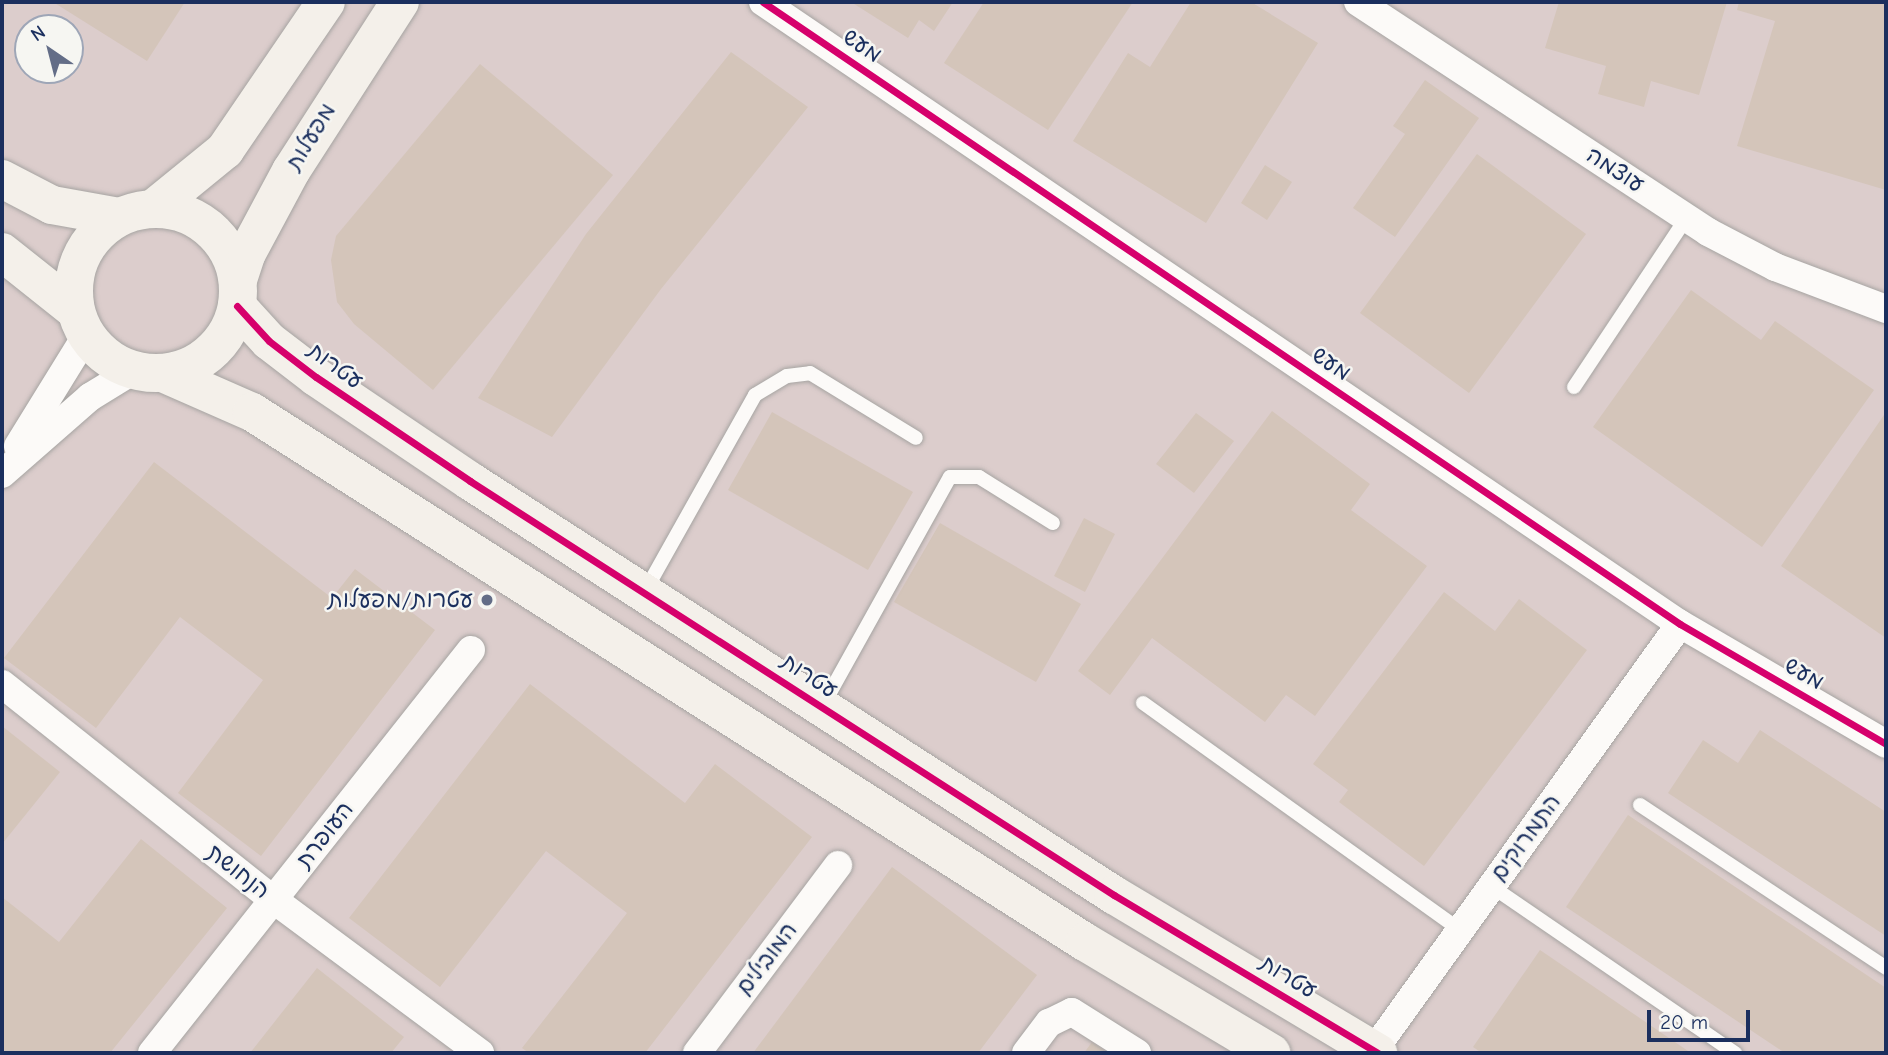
<!DOCTYPE html>
<meta charset="utf-8">
<style>
body{margin:0}
#map{position:relative;width:1888px;height:1055px;overflow:hidden;background:#e9e1d3;font-family:"Comic Neue","Playpen Sans Hebrew",sans-serif}
div>[style]{position:absolute}
.industrial>*{inset:0;background:#dccdcc}
.building>*{inset:0;background:#d4c5ba}
.roads{filter:drop-shadow(0 0 2px #a6a4a2) drop-shadow(0 0 2px #a6a4a2)}
.lane>*{height:14px;margin:-7px;padding:0 7px;transform-origin:7px;border-radius:7px;background:#fcfaf8}
.street>*{height:28px;margin:-14px;padding:0 14px;transform-origin:14px;border-radius:14px;background:#fcfaf8}
.secondary>*{height:38px;margin:-19px;padding:0 19px;transform-origin:19px;border-radius:19px;background:#f4f0ea}
.secondary>.ring{margin:-19px;padding:0;box-sizing:content-box;background:none;border:38px solid #f4f0ea;border-radius:50%}
.cycleway>*{height:7px;margin:-3.5px;padding:0 3.5px;transform-origin:3.5px;border-radius:3.5px;background:#d6006c}
.dots>*{width:19px;height:19px;translate:-50% -50%;box-sizing:border-box;border:4px solid #f6f6f2;border-radius:50%}
span{translate:-50% -50%;white-space:nowrap;text-align:center;line-height:1.15;-webkit-text-stroke:5px #f6f6f2;paint-order:stroke}
.street-label{font-size:23px;color:#1b2f5e}
.poi-label{font-size:23px;color:#1b2f5e}
.right{translate:-100% -50%;text-align:right}
.frame{position:absolute;inset:0;border:4px solid #1b2f5e;pointer-events:none}
.north{position:absolute;left:14px;top:14px;width:70px;height:70px;box-sizing:border-box;background:#f6f6f2;border:2px solid #9ea6b7;border-radius:50%;rotate:325deg;font-size:19px;font-weight:700;line-height:28px;text-align:center;color:#1b2f5e}
.north::after{content:'';display:block;margin:auto;width:24px;height:32px;background:#636d87;clip-path:polygon(50% 0,100% 100%,50% 72%,0 100%)}
.scale{position:absolute;left:1647px;top:1010px;width:103px;height:32px;box-sizing:border-box;border:4px solid #1b2f5e;border-top:0;padding-left:9px;font-size:21px;line-height:24px;white-space:nowrap;color:#1b2f5e;-webkit-text-stroke:5px #f6f6f2;paint-order:stroke}
</style>
<div id="map">
<div class="industrial">
<div style="clip-path:polygon(evenodd,2px 2px,1886px 2px,1886px 1053px,2px 1053px,2px 2px,28px 28px,70px 28px,70px 70px,28px 70px,28px 28px)"></div>
</div>
<div class="building">
<div style="clip-path:polygon(53px 2px,185px 2px,147px 61px)"></div>
<div style="clip-path:polygon(851px 2px,953px 2px,934px 31px,919px 20px,908px 38px)"></div>
<div style="clip-path:polygon(984px 2px,1133px 2px,1048px 130px,944px 63px)"></div>
<div style="clip-path:polygon(1191px 2px,1251px 2px,1318px 43px,1206px 223px,1073px 141px,1128px 53px,1150px 67px)"></div>
<div style="clip-path:polygon(1559px 2px,1727px 2px,1699px 95px,1651px 81px,1644px 107px,1598px 94px,1606px 66px,1545px 48px)"></div>
<div style="clip-path:polygon(1739px 2px,1886px 2px,1886px 190px,1737px 146px,1775px 21px,1737px 10px)"></div>
<div style="clip-path:polygon(731px 52px,808px 107px,661px 289px,552px 437px,478px 398px,586px 234px)"></div>
<div style="clip-path:polygon(480px 64px,613px 175px,433px 390px,354px 324px,337px 302px,331px 260px,336px 236px)"></div>
<div style="clip-path:polygon(1425px 80px,1479px 118px,1395px 237px,1353px 208px,1405px 134px,1393px 126px)"></div>
<div style="clip-path:polygon(1477px 154px,1586px 234px,1469px 393px,1360px 313px)"></div>
<div style="clip-path:polygon(1265px 165px,1292px 182px,1267px 220px,1241px 203px)"></div>
<div style="clip-path:polygon(1691px 290px,1761px 340px,1775px 321px,1874px 390px,1762px 547px,1593px 427px)"></div>
<div style="clip-path:polygon(1272px 411px,1370px 484px,1351px 510px,1427px 566px,1315px 716px,1286px 695px,1265px 722px,1152px 638px,1110px 695px,1078px 671px)"></div>
<div style="clip-path:polygon(772px 412px,913px 492px,868px 570px,728px 490px)"></div>
<div style="clip-path:polygon(1886px 412px,1886px 638px,1781px 566px)"></div>
<div style="clip-path:polygon(1196px 413px,1234px 441px,1194px 493px,1156px 464px)"></div>
<div style="clip-path:polygon(154px 462px,332px 598px,355px 569px,435px 630px,261px 856px,178px 793px,263px 680px,180px 617px,96px 728px,4px 658px)"></div>
<div style="clip-path:polygon(1084px 518px,1115px 534px,1085px 592px,1054px 576px)"></div>
<div style="clip-path:polygon(940px 523px,1081px 604px,1036px 682px,894px 602px)"></div>
<div style="clip-path:polygon(1444px 592px,1495px 631px,1519px 599px,1587px 650px,1424px 866px,1339px 802px,1348px 790px,1313px 764px)"></div>
<div style="clip-path:polygon(530px 684px,685px 803px,715px 764px,812px 837px,645px 1053px,529px 1053px,522px 1048px,627px 913px,546px 851px,440px 987px,349px 918px)"></div>
<div style="clip-path:polygon(2px 726px,60px 772px,2px 844px)"></div>
<div style="clip-path:polygon(1760px 730px,1886px 812px,1886px 936px,1668px 793px,1703px 740px,1738px 763px)"></div>
<div style="clip-path:polygon(1628px 815px,1886px 988px,1886px 1053px,1785px 1053px,1566px 907px)"></div>
<div style="clip-path:polygon(141px 839px,227px 908px,110px 1053px,2px 1053px,2px 897px,59px 942px)"></div>
<div style="clip-path:polygon(892px 867px,1037px 975px,978px 1053px,753px 1053px)"></div>
<div style="clip-path:polygon(1540px 950px,1691px 1053px,1482px 1053px,1473px 1047px)"></div>
<div style="clip-path:polygon(317px 968px,404px 1037px,391px 1053px,250px 1053px)"></div>
<div style="clip-path:polygon(1092px 1042px,1108px 1053px,1084px 1053px)"></div>
</div>
<div class="roads">
<div class="lane">
<div style="left:1574px;top:387px;width:204px;rotate:-56.4deg"></div>
<div style="left:644px;top:593px;width:227px;rotate:-60.7deg"></div>
<div style="left:755px;top:395px;width:37px;rotate:-31deg"></div>
<div style="left:787px;top:376px;width:23px;rotate:-7deg"></div>
<div style="left:810px;top:373px;width:124px;rotate:31.5deg"></div>
<div style="left:1143px;top:703px;width:390px;rotate:35.6deg"></div>
<div style="left:823px;top:705px;width:261px;rotate:-60.9deg"></div>
<div style="left:950px;top:477px;width:29px"></div>
<div style="left:979px;top:477px;width:87px;rotate:31.9deg"></div>
<div style="left:1640px;top:805px;width:295px;rotate:33.5deg"></div>
<div style="left:1491px;top:886px;width:296px;rotate:34.4deg"></div>
</div>
<div class="street">
<div style="left:763px;top:2px;width:1108px;rotate:34.15deg"></div>
<div style="left:1680px;top:624px;width:238px;rotate:30.2deg"></div>
<div style="left:1358px;top:2px;width:419px;rotate:33.3deg"></div>
<div style="left:1708px;top:232px;width:76px;rotate:27.6deg"></div>
<div style="left:1775px;top:267px;width:119px;rotate:20.7deg"></div>
<div style="left:18px;top:446px;width:129px;rotate:-58.3deg"></div>
<div style="left:2px;top:474px;width:117px;rotate:-41.2deg"></div>
<div style="left:90px;top:397px;width:52px;rotate:-31.5deg"></div>
<div style="left:2px;top:684px;width:347px;rotate:38.5deg"></div>
<div style="left:274px;top:900px;width:257px;rotate:36.6deg"></div>
<div style="left:152px;top:1053px;width:514px;rotate:-51.64deg"></div>
<div style="left:697px;top:1053px;width:235px;rotate:-53.1deg"></div>
<div style="left:1026px;top:1053px;width:38px;rotate:-53deg"></div>
<div style="left:1049px;top:1023px;width:25px;rotate:-26deg"></div>
<div style="left:1072px;top:1012px;width:77px;rotate:32.2deg"></div>
<div style="left:1372px;top:1053px;width:528px;rotate:-54.32deg"></div>
</div>
<div class="secondary">
<div style="left:2px;top:179px;width:56px;rotate:27.5deg"></div>
<div style="left:52px;top:205px;width:68px;rotate:10.2deg"></div>
<div style="left:154px;top:208px;width:92px;rotate:-39.2deg"></div>
<div style="left:225px;top:150px;width:179px;rotate:-55.7deg"></div>
<div class="ring" style="left:74px;top:209px;width:126px;height:126px"></div>
<div style="left:2px;top:252px;width:93px;rotate:38.5deg"></div>
<div style="left:238px;top:280px;width:28px;rotate:-72deg"></div>
<div style="left:247px;top:253px;width:93px;rotate:-61.8deg"></div>
<div style="left:291px;top:171px;width:201px;rotate:-57.2deg"></div>
<div style="left:237px;top:306px;width:47px;rotate:47.6deg"></div>
<div style="left:269px;top:341px;width:59px;rotate:37.5deg"></div>
<div style="left:316px;top:377px;width:186px;rotate:34deg"></div>
<div style="left:470px;top:481px;width:766px;rotate:32.74deg"></div>
<div style="left:1114px;top:895px;width:308px;rotate:30.9deg"></div>
<div style="left:163px;top:373px;width:97px;rotate:23.7deg"></div>
<div style="left:252px;top:412px;width:987px;rotate:32.47deg"></div>
<div style="left:1085px;top:942px;width:217px;rotate:30.8deg"></div>
</div>
</div>
<div class="cycleway">
<div style="left:763px;top:2px;width:1108px;rotate:34.15deg"></div>
<div style="left:1680px;top:624px;width:238px;rotate:30.2deg"></div>
<div style="left:237px;top:306px;width:47px;rotate:47.6deg"></div>
<div style="left:269px;top:341px;width:59px;rotate:37.5deg"></div>
<div style="left:316px;top:377px;width:186px;rotate:34deg"></div>
<div style="left:470px;top:481px;width:766px;rotate:32.74deg"></div>
<div style="left:1114px;top:895px;width:308px;rotate:30.9deg"></div>
</div>
<div class="dots">
<div style="left:487px;top:600px;background:#636d87"></div>
</div>
<div class="street-label">
<span style="left:862px;top:46px;rotate:34deg">מעש</span>
<span style="left:311px;top:137px;rotate:-59deg">מפעלות</span>
<span style="left:1615px;top:170px;rotate:33deg">עוצמה</span>
<span style="left:1331px;top:364px;rotate:34deg">מעש</span>
<span style="left:335px;top:366px;rotate:36deg">עטרות</span>
<span style="left:1804px;top:674px;rotate:30deg">מעש</span>
<span style="left:809px;top:676px;rotate:33deg">עטרות</span>
<span style="left:325px;top:835px;rotate:-52deg">העופרת</span>
<span style="left:1526px;top:838px;rotate:-54deg">התמרוקים</span>
<span style="left:238px;top:872px;rotate:38deg">הנחושת</span>
<span style="left:767px;top:959px;rotate:-53deg">המובילים</span>
<span style="left:1288px;top:977px;rotate:31deg">עטרות</span>
</div>
<div class="poi-label">
<span class="right" style="left:473px;top:600px">עטרות/מפעלות</span>
</div>
<div class="frame"></div>
<div class="north">N</div>
<div class="scale">20 m</div>
</div>
